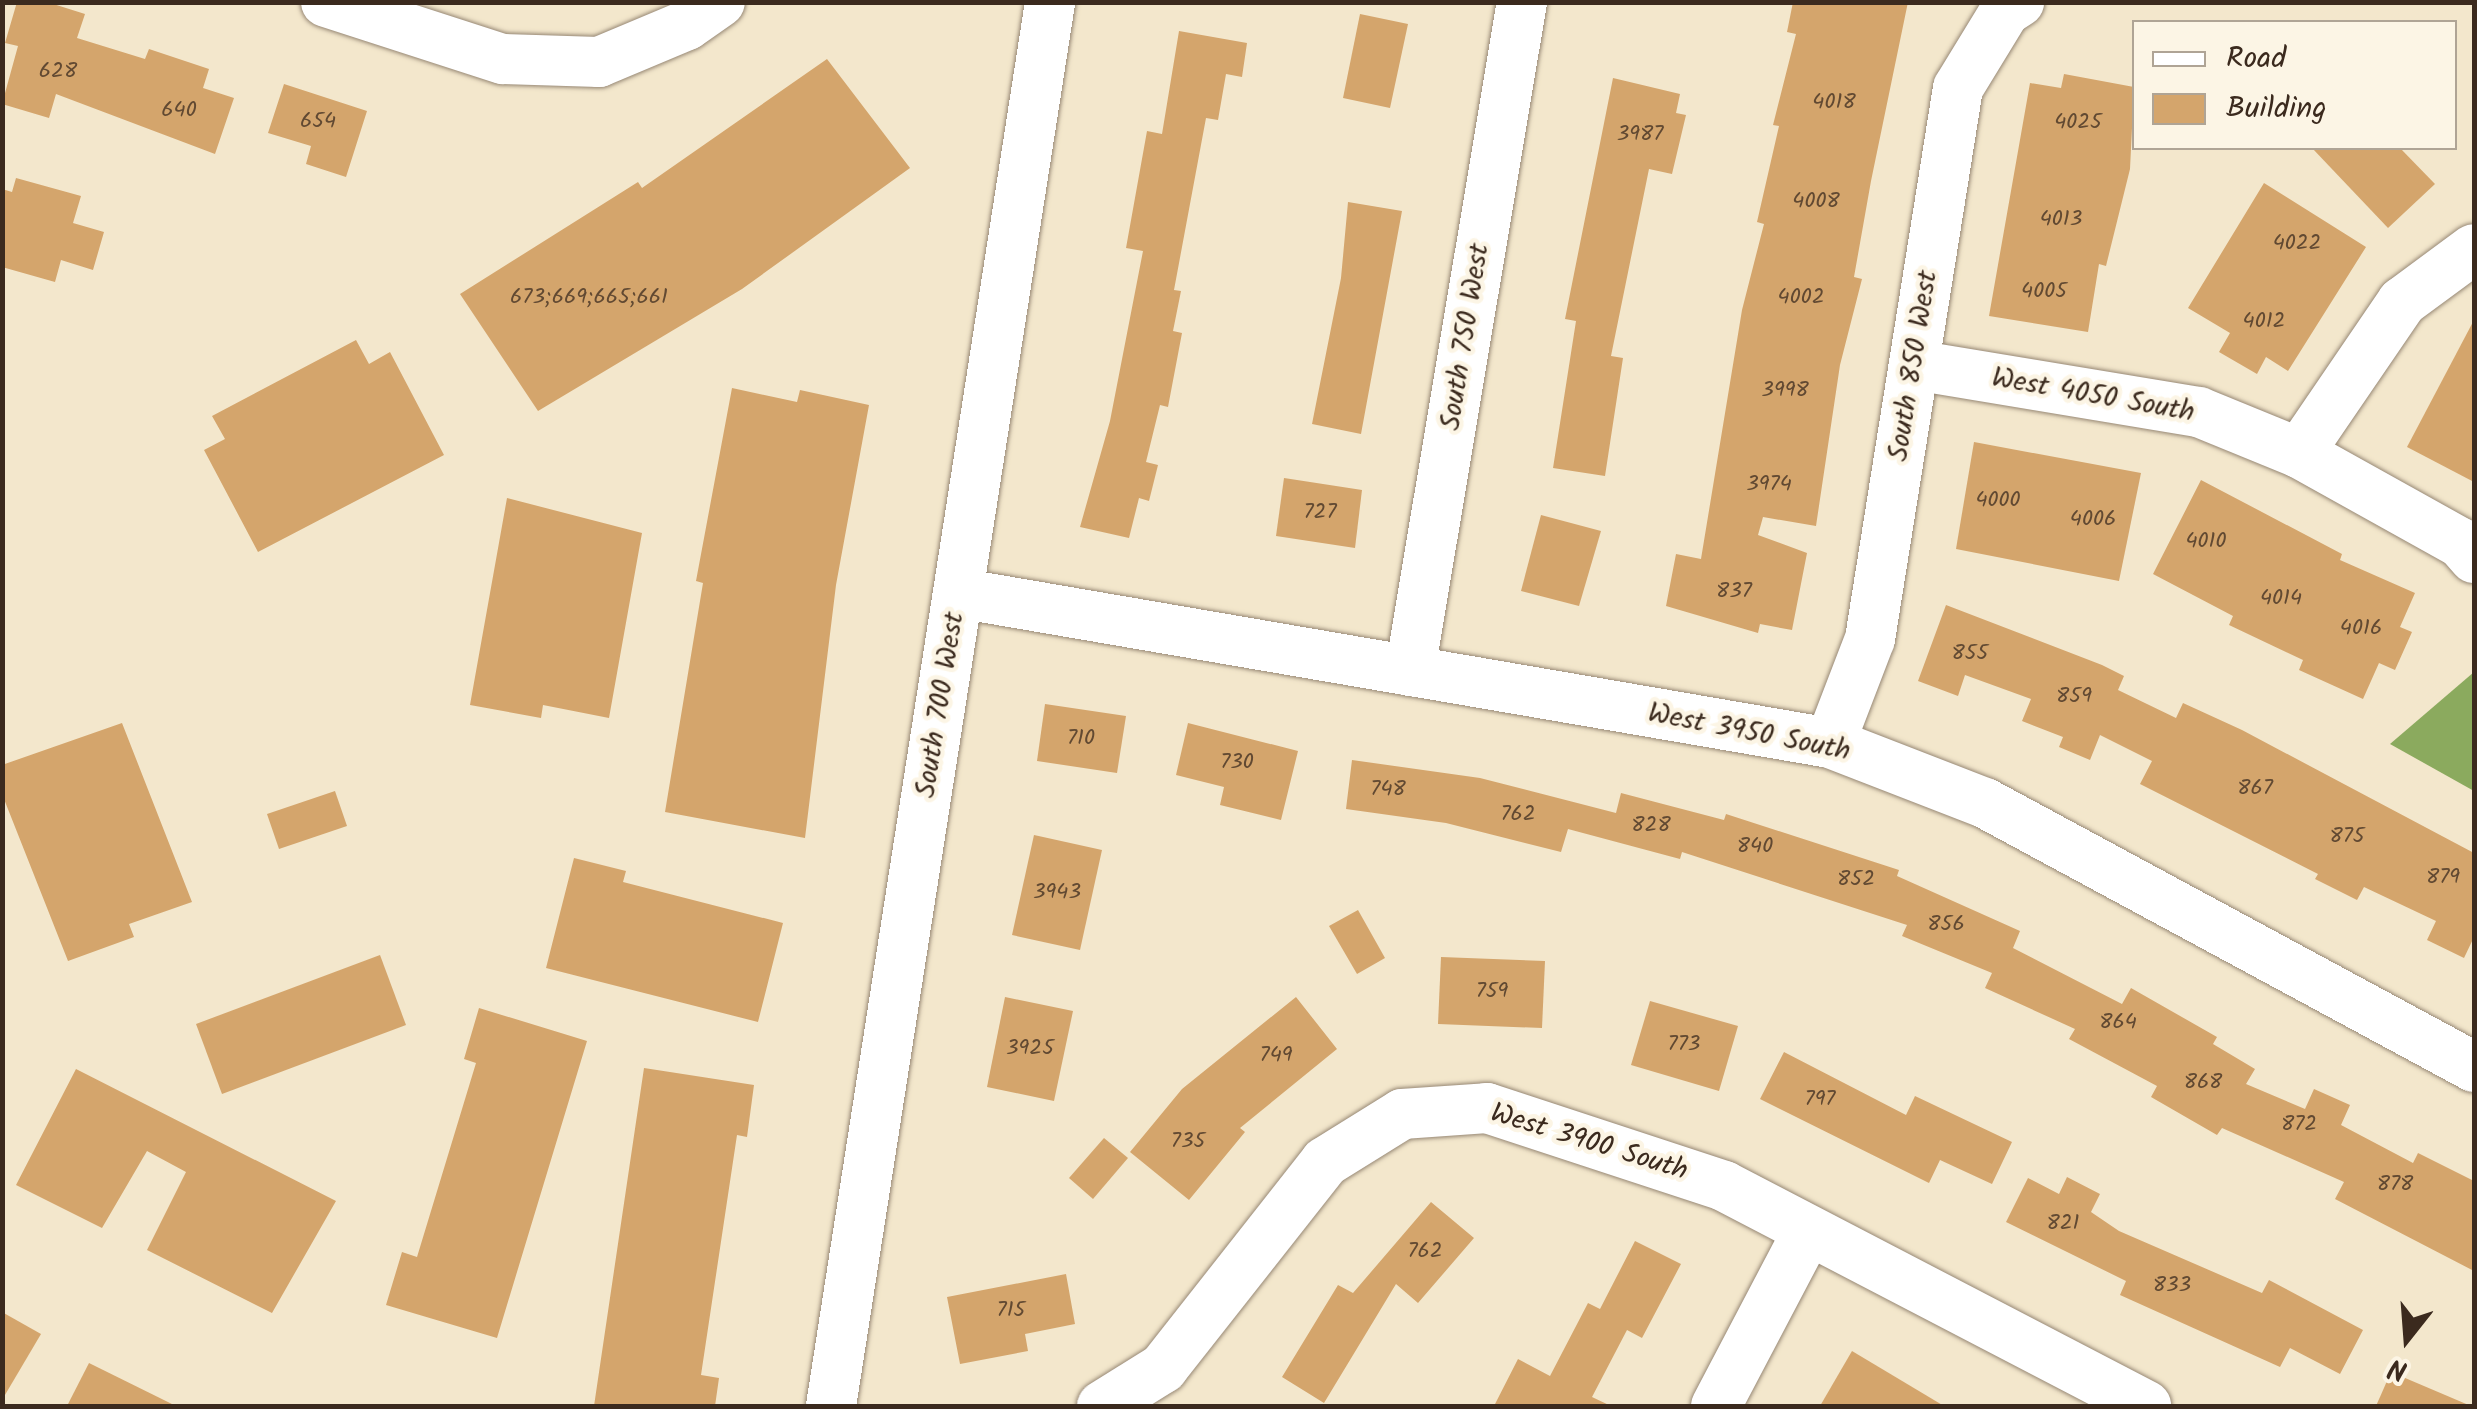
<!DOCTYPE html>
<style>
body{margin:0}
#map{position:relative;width:2477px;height:1409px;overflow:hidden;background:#f3e7cc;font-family:Kalam,sans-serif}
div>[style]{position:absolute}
.forest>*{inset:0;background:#8baa5e}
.building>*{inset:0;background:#d4a56c}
.roads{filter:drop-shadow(0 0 2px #978875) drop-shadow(0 0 2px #978875)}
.minor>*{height:50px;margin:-25px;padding:0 25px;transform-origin:25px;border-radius:25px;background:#fff}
span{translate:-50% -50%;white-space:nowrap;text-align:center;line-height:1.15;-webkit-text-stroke:9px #fcf5e5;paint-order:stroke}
.number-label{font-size:22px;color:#614932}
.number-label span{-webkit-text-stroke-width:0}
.street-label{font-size:28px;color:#3b2a1e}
.frame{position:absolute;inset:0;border:5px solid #3b2a1e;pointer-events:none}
.legend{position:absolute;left:2132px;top:20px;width:325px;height:130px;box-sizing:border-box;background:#fcf5e5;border:2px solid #afa495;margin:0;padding:12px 18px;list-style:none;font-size:30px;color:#3b2a1e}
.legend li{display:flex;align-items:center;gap:20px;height:50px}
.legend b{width:50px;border:2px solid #afa495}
.north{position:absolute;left:2357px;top:1289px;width:100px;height:100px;-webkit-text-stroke:8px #fcf5e5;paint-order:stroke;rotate:197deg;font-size:28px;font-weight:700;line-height:40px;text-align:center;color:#3b2a1e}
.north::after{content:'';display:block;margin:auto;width:35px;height:45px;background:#3b2a1e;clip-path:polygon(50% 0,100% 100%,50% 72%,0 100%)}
</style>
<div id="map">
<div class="forest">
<div style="clip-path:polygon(2474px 672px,2474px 791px,2390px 744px)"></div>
</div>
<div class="building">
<div style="clip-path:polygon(17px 2px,47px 2px,85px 14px,77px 38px,145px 59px,149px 49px,209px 69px,203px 88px,234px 98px,215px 154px,56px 94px,49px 118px,2px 104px,18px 46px,5px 43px)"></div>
<div style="clip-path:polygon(1793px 2px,1908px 2px,1871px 181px,1854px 277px,1862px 279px,1840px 365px,1816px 526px,1763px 517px,1758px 535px,1807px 553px,1792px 630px,1760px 624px,1758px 633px,1666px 606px,1676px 554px,1701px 559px,1742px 310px,1764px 224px,1757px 222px,1779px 126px,1773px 125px,1796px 34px,1787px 32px)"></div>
<div style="clip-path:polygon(1360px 14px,1408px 24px,1390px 108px,1343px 98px)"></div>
<div style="clip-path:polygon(1179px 31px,1247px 43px,1242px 77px,1226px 74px,1218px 120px,1206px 118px,1174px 290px,1181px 291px,1173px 331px,1182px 333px,1168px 407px,1160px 405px,1146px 462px,1158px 465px,1149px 501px,1139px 498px,1129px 538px,1080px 527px,1110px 421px,1143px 251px,1126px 248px,1147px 131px,1162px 134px)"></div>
<div style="clip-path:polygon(827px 59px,910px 168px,742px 289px,538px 411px,460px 294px,638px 182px,642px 188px)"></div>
<div style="clip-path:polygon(2064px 74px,2134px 87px,2130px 169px,2106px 266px,2099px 264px,2088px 332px,1989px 316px,2030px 83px,2061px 88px)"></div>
<div style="clip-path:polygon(1613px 78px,1680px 94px,1676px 113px,1686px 115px,1672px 174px,1649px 169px,1611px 356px,1623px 358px,1605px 476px,1553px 468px,1576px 321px,1565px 319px)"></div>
<div style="clip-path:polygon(284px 84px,367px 111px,346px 177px,306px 164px,311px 146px,268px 133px)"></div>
<div style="clip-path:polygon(2312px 148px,2400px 148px,2435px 184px,2388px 228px)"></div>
<div style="clip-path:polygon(16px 178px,81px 196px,73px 223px,104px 232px,93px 270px,61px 260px,55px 282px,2px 267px,2px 189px,12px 192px)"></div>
<div style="clip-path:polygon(2264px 183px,2366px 247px,2288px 371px,2266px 357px,2257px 374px,2219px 352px,2230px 333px,2188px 308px)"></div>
<div style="clip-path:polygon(1348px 202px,1402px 211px,1361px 434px,1312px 424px,1341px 278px)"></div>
<div style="clip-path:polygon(2474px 320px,2474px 482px,2407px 447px)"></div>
<div style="clip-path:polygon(356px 340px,369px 364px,390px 352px,444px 455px,258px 552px,204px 450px,225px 439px,212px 416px)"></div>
<div style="clip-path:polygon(732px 388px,797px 402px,800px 390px,869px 405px,836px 585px,805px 838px,665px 812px,703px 583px,696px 581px)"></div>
<div style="clip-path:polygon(1974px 442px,2141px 473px,2119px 581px,1956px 549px)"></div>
<div style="clip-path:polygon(1284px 478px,1362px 490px,1355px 548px,1276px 536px)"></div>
<div style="clip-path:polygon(2201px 480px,2342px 554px,2340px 560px,2415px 593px,2400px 627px,2412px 632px,2395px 670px,2379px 663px,2363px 699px,2299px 670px,2303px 660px,2229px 625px,2233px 616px,2153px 574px)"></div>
<div style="clip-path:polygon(507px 498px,642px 533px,609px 718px,543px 705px,541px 718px,470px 705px)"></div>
<div style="clip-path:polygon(1541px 515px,1601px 531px,1579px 606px,1521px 591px)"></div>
<div style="clip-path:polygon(1946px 605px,2102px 665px,2124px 676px,2118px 690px,2176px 718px,2183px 703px,2242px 730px,2474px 853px,2474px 937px,2464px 958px,2427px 940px,2436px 921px,2364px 887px,2357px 900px,2315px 879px,2318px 874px,2140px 784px,2152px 761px,2100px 735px,2090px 760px,2059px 747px,2063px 737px,2022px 721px,2031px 699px,1965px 675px,1958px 696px,1918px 681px)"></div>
<div style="clip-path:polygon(1045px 704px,1126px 716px,1117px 773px,1037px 761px)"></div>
<div style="clip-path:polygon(122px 723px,192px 902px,129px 924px,134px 937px,68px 961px,2px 794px,2px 765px)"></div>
<div style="clip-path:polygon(1188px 723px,1298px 751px,1281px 820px,1220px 805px,1224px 787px,1176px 775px)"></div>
<div style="clip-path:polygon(1352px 760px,1480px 778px,1616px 813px,1621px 793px,1724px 820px,1726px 814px,1899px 870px,1897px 876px,2020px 931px,2013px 948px,2122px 1004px,2131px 988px,2217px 1037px,2213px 1044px,2255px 1069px,2246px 1084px,2305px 1109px,2314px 1089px,2350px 1105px,2341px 1125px,2413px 1163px,2418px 1153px,2474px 1181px,2474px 1271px,2335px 1199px,2344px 1182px,2222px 1128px,2217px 1135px,2151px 1097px,2157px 1086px,2069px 1039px,2075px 1029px,1985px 988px,1992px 973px,1902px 936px,1907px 925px,1682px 852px,1680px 859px,1568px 829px,1561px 852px,1446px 823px,1346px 809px)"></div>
<div style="clip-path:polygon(335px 791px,347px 826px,279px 849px,267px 814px)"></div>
<div style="clip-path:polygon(1034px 835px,1102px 850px,1080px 950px,1012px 935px)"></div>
<div style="clip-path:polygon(574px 858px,626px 871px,623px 882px,783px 923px,758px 1022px,546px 968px)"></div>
<div style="clip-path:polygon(1358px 910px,1385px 958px,1357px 974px,1329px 926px)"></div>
<div style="clip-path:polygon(380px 955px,406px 1025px,222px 1094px,196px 1024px)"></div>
<div style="clip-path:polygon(1441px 957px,1545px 961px,1542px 1028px,1438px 1024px)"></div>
<div style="clip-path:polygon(1005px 997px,1073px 1011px,1054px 1101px,987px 1087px)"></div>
<div style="clip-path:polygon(1296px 997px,1337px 1049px,1240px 1128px,1245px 1132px,1189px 1200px,1130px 1152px,1182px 1089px)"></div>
<div style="clip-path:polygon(1650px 1001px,1738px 1026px,1719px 1091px,1631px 1065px)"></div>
<div style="clip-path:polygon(479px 1008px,587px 1041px,497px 1338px,386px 1305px,402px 1252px,417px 1257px,476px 1063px,464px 1059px)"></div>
<div style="clip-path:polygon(1784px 1052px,1906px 1115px,1915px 1096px,2012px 1142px,1992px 1184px,1940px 1160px,1929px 1183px,1760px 1099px)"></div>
<div style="clip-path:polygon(644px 1068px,754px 1085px,747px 1137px,737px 1135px,701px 1375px,719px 1378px,715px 1406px,594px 1406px)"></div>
<div style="clip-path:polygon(76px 1069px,336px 1201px,272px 1313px,147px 1250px,186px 1172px,147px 1151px,102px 1228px,16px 1185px)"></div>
<div style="clip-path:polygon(1104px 1138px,1128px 1158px,1093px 1199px,1069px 1178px)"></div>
<div style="clip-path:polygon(2067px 1177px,2100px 1194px,2091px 1212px,2119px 1231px,2262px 1293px,2269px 1280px,2363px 1330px,2340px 1374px,2290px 1348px,2280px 1367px,2120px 1295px,2126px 1281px,2006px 1222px,2028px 1178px,2059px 1194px)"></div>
<div style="clip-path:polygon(1431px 1202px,1474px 1238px,1418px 1303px,1396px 1284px,1324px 1403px,1282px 1377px,1338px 1285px,1353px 1293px)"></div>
<div style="clip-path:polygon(1635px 1241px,1681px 1264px,1642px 1338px,1627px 1330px,1592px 1397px,1611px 1406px,1494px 1406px,1518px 1359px,1550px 1376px,1588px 1303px,1600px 1309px)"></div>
<div style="clip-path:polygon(1066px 1274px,1075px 1324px,1025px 1334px,1028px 1351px,960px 1364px,947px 1297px)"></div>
<div style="clip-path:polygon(2px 1312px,41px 1334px,2px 1400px)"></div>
<div style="clip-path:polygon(1852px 1351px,1944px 1406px,1820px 1406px)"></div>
<div style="clip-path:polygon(89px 1363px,176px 1406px,67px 1406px)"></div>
<div style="clip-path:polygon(2391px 1372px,2471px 1406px,2376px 1406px)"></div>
</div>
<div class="roads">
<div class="minor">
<div style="left:326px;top:2px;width:186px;rotate:17.9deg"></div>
<div style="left:503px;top:59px;width:96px;rotate:1.8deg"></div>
<div style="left:599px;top:62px;width:95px;rotate:-22.8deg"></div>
<div style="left:687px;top:25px;width:40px;rotate:-34.9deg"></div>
<div style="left:1914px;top:365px;width:289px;rotate:9.4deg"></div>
<div style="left:2199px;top:412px;width:108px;rotate:22.3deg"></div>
<div style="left:2299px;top:453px;width:185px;rotate:29.1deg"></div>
<div style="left:2461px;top:543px;width:20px;rotate:49deg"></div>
<div style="left:2299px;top:453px;width:183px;rotate:-55.7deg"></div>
<div style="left:2402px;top:302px;width:89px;rotate:-36.4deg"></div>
<div style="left:958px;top:593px;width:885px;rotate:9.76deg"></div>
<div style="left:1830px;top:743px;width:166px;rotate:21.2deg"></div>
<div style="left:1985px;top:803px;width:556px;rotate:28.36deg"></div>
<div style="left:1410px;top:671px;width:678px;rotate:-80.5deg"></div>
<div style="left:1830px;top:743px;width:111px;rotate:-69deg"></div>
<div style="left:1870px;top:639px;width:558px;rotate:-80.93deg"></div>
<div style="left:1958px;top:88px;width:90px;rotate:-58.6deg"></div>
<div style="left:2005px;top:11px;width:17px;rotate:-33deg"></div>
<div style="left:831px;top:1406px;width:1421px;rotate:-81.13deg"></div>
<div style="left:1102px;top:1406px;width:72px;rotate:-31.9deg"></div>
<div style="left:1163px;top:1368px;width:262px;rotate:-51.8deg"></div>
<div style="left:1325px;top:1162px;width:91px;rotate:-31.9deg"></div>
<div style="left:1402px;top:1114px;width:85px;rotate:-4deg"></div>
<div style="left:1487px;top:1108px;width:250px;rotate:18.2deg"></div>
<div style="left:1724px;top:1186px;width:476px;rotate:27.5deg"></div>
<div style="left:1716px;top:1406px;width:195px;rotate:-62.3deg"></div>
</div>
</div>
<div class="number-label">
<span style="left:58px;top:72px">628</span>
<span style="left:1834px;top:103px">4018</span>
<span style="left:179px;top:111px">640</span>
<span style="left:318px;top:122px">654</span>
<span style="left:2078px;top:123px">4025</span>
<span style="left:1640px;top:135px">3987</span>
<span style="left:1816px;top:202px">4008</span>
<span style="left:2061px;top:220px">4013</span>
<span style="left:2297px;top:244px">4022</span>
<span style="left:2044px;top:292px">4005</span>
<span style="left:589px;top:298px">673;669;665;661</span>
<span style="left:1801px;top:298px">4002</span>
<span style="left:2264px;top:322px">4012</span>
<span style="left:1785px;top:391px">3998</span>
<span style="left:1769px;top:485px">3974</span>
<span style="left:1998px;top:501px">4000</span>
<span style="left:1320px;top:513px">727</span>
<span style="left:2093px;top:520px">4006</span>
<span style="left:2206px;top:542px">4010</span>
<span style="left:1734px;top:592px">837</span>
<span style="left:2281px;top:599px">4014</span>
<span style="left:2361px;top:629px">4016</span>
<span style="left:1970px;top:654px">855</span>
<span style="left:2074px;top:697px">859</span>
<span style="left:1081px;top:739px">710</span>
<span style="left:1237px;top:763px">730</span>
<span style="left:2255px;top:789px">867</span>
<span style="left:1388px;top:790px">748</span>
<span style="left:1518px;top:815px">762</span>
<span style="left:1651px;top:826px">828</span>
<span style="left:2347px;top:837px">875</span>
<span style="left:1755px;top:847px">840</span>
<span style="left:2443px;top:878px">879</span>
<span style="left:1856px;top:880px">852</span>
<span style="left:1057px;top:893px">3943</span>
<span style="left:1946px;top:925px">856</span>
<span style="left:1492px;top:992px">759</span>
<span style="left:2118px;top:1023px">864</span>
<span style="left:1684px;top:1045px">773</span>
<span style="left:1030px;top:1049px">3925</span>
<span style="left:1276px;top:1056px">749</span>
<span style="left:2203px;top:1083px">868</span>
<span style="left:1820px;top:1100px">797</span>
<span style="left:2299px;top:1125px">872</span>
<span style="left:1188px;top:1142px">735</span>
<span style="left:2395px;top:1185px">878</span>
<span style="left:2063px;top:1224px">821</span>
<span style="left:1425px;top:1252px">762</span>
<span style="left:2172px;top:1286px">833</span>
<span style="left:1011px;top:1311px">715</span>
</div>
<div class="street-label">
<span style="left:1466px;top:337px;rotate:-81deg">South 750 West</span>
<span style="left:1914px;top:366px;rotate:-81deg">South 850 West</span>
<span style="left:2093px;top:396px;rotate:10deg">West 4050 South</span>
<span style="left:941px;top:705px;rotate:-81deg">South 700 West</span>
<span style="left:1749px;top:733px;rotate:11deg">West 3950 South</span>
<span style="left:1589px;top:1143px;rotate:17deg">West 3900 South</span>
</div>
<div class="frame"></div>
<ul class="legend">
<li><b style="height:12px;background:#fff"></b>Road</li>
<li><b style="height:28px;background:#d4a56c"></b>Building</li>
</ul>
<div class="north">N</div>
</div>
